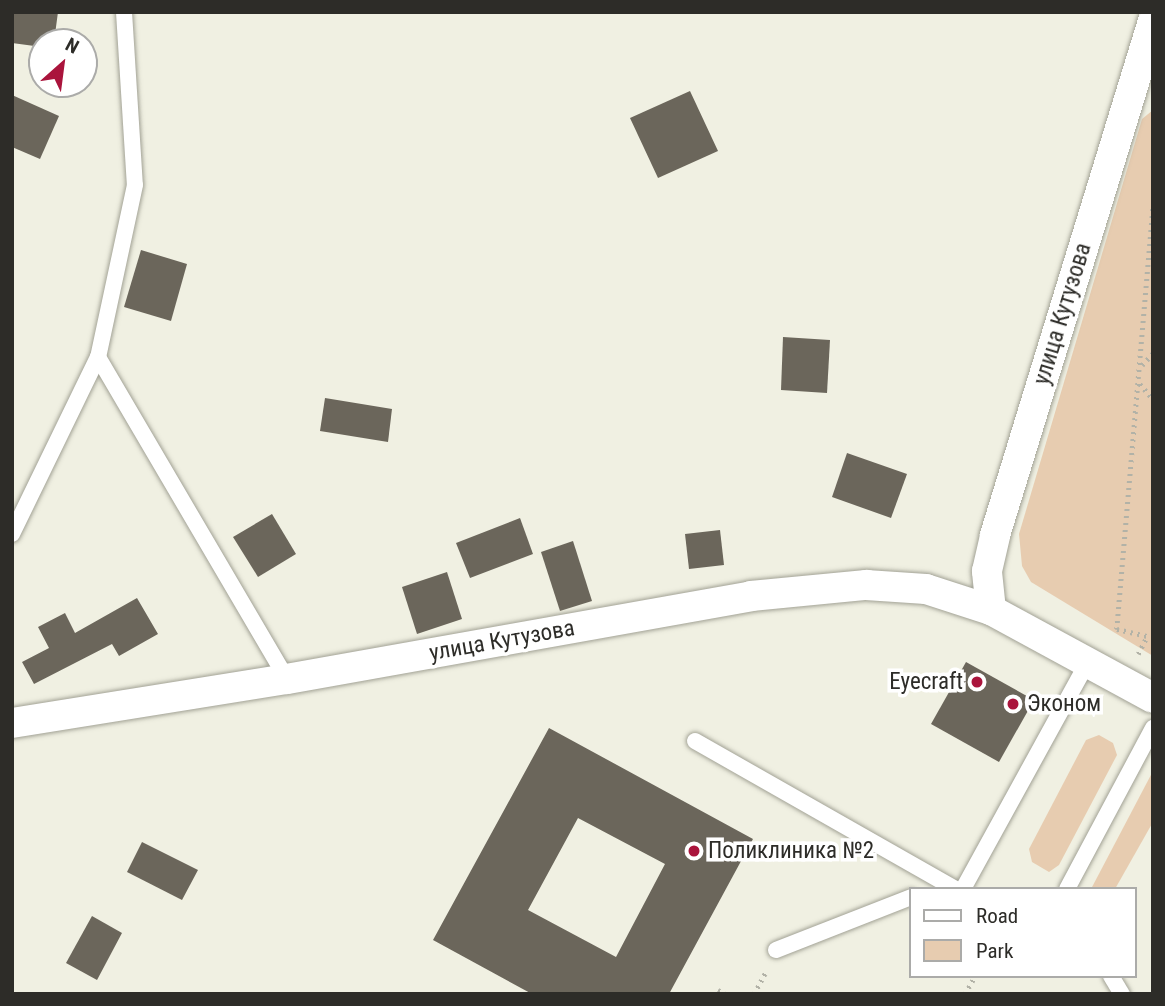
<!DOCTYPE html>
<meta charset="utf-8">
<style>
body{margin:0}
#map{position:relative;width:1165px;height:1006px;overflow:hidden;background:#f0f0e2;font-family:"Roboto Condensed",sans-serif}
div>[style]{position:absolute}
.green>*{inset:0;background:#e7ccb0}
.building>*{inset:0;background:#6b665b}
.path>*{height:4.5px;margin-top:-2.25px;transform-origin:0;background:repeating-linear-gradient(90deg,#b2b2a7 0 2px,transparent 0 7px)}
.roads{filter:drop-shadow(0 0 2px #a2a295) drop-shadow(0 0 2px #a2a295)}
.service>*{height:16px;margin:-8px;padding:0 8px;transform-origin:8px;border-radius:8px;background:#fff}
.minor>*{height:30px;margin:-15px;padding:0 15px;transform-origin:15px;border-radius:15px;background:#fff}
.dots>*{width:19px;height:19px;translate:-50% -50%;box-sizing:border-box;border:4px solid #fff;border-radius:50%}
span{translate:-50% -50%;white-space:nowrap;text-align:center;line-height:1.15;-webkit-text-stroke:7px #fff;paint-order:stroke}
.street-label{font-size:23px;color:#2d2c28}
.poi-label{font-size:23px;color:#2d2c28}
.right{translate:-100% -50%;text-align:right}
.left{translate:0 -50%;text-align:left}
.frame{position:absolute;inset:0;border:14px solid #2d2c28;pointer-events:none}
.legend{position:absolute;left:909px;top:887px;width:228px;height:91px;box-sizing:border-box;background:#fff;border:2px solid #ababa9;margin:0;padding:9px 12px;list-style:none;font-size:21px;color:#2d2c28}
.legend li{display:flex;align-items:center;gap:14px;height:35px}
.legend b{width:35px;border:2px solid #ababa9}
.north{position:absolute;left:28px;top:28px;width:70px;height:70px;box-sizing:border-box;background:#fff;border:2px solid #ababa9;border-radius:50%;rotate:28deg;font-size:19px;font-weight:700;line-height:28px;text-align:center;color:#2d2c28}
.north::after{content:'';display:block;margin:auto;width:24px;height:32px;background:#aa143c;clip-path:polygon(50% 0,100% 100%,50% 72%,0 100%)}
</style>
<div id="map">
<div class="green">
<div style="clip-path:polygon(1153px 110px,1153px 656px,1031px 582px,1022px 566px,1019px 534px,1142px 119px)"></div>
<div style="clip-path:polygon(1099px 735px,1113px 743px,1117px 755px,1059px 865px,1049px 872px,1032px 862px,1029px 849px,1086px 740px)"></div>
<div style="clip-path:polygon(1153px 771px,1153px 822px,1115px 889px,1091px 889px)"></div>
</div>
<div class="building">
<div style="clip-path:polygon(12px 12px,58px 12px,54px 42px,42px 42px,42px 47px,12px 43px)"></div>
<div style="clip-path:polygon(690px 91px,718px 151px,658px 178px,630px 118px)"></div>
<div style="clip-path:polygon(12px 95px,59px 116px,40px 159px,12px 147px)"></div>
<div style="clip-path:polygon(141px 250px,187px 264px,171px 321px,124px 307px)"></div>
<div style="clip-path:polygon(783px 337px,830px 340px,827px 393px,781px 390px)"></div>
<div style="clip-path:polygon(325px 398px,392px 409px,388px 442px,320px 431px)"></div>
<div style="clip-path:polygon(847px 453px,907px 474px,891px 518px,832px 497px)"></div>
<div style="clip-path:polygon(272px 514px,296px 554px,258px 577px,233px 537px)"></div>
<div style="clip-path:polygon(520px 518px,533px 554px,470px 578px,456px 543px)"></div>
<div style="clip-path:polygon(720px 530px,724px 565px,689px 569px,685px 534px)"></div>
<div style="clip-path:polygon(573px 541px,592px 601px,560px 611px,541px 552px)"></div>
<div style="clip-path:polygon(447px 572px,462px 619px,417px 634px,402px 587px)"></div>
<div style="clip-path:polygon(137px 598px,158px 634px,119px 656px,112px 644px,34px 684px,22px 662px,49px 648px,38px 627px,65px 613px,75px 633px)"></div>
<div style="clip-path:polygon(966px 662px,1034px 700px,999px 762px,931px 724px)"></div>
<div style="clip-path:polygon(evenodd,549px 728px,753px 839px,669px 994px,532px 994px,433px 940px,549px 728px,578px 818px,665px 864px,616px 957px,528px 910px,578px 818px)"></div>
<div style="clip-path:polygon(142px 842px,198px 870px,182px 900px,127px 872px)"></div>
<div style="clip-path:polygon(92px 916px,122px 933px,97px 980px,66px 963px)"></div>
</div>
<div class="path">
<div style="left:1153px;top:209px;width:422px;rotate:94.9deg"></div>
<div style="left:1117px;top:629px;width:37px;rotate:13deg"></div>
<div style="left:1142px;top:365px;width:16px;rotate:-47deg"></div>
<div style="left:1140px;top:384px;width:20px;rotate:49deg"></div>
<div style="left:1138px;top:654px;width:20px;rotate:-63deg"></div>
<div style="left:718px;top:990px;width:8px;rotate:30deg"></div>
<div style="left:754px;top:994px;width:24px;rotate:-62deg"></div>
<div style="left:965px;top:994px;width:21px;rotate:-61deg"></div>
</div>
<div class="roads">
<div class="service">
<div style="left:124px;top:12px;width:173px;rotate:86.4deg"></div>
<div style="left:135px;top:185px;width:176px;rotate:102.1deg"></div>
<div style="left:98px;top:357px;width:373px;rotate:59.6deg"></div>
<div style="left:12px;top:534px;width:197px;rotate:-64.1deg"></div>
<div style="left:695px;top:741px;width:299px;rotate:29.6deg"></div>
<div style="left:963px;top:889px;width:258px;rotate:-61.2deg"></div>
<div style="left:1067px;top:889px;width:183px;rotate:-61.9deg"></div>
<div style="left:776px;top:950px;width:145px;rotate:-21.4deg"></div>
<div style="left:1111px;top:976px;width:21px;rotate:59deg"></div>
</div>
<div class="minor">
<div style="left:991px;top:610px;width:39px;rotate:-96deg"></div>
<div style="left:987px;top:571px;width:37px;rotate:-77deg"></div>
<div style="left:995px;top:535px;width:538px;rotate:-72.91deg"></div>
<div style="left:12px;top:723px;width:278px;rotate:-9.1deg"></div>
<div style="left:287px;top:679px;width:471px;rotate:-10.1deg"></div>
<div style="left:751px;top:596px;width:116px;rotate:-5.5deg"></div>
<div style="left:866px;top:585px;width:60px;rotate:3.8deg"></div>
<div style="left:926px;top:589px;width:68px;rotate:17.9deg"></div>
<div style="left:991px;top:610px;width:184px;rotate:28.5deg"></div>
</div>
</div>
<div class="dots">
<div style="left:977px;top:682px;background:#aa143c"></div>
<div style="left:1013px;top:704px;background:#aa143c"></div>
<div style="left:694px;top:851px;background:#aa143c"></div>
</div>
<div class="street-label">
<span style="left:1063px;top:314px;rotate:-73deg">улица Кутузова</span>
<span style="left:502px;top:641px;rotate:-10deg">улица Кутузова</span>
</div>
<div class="poi-label">
<span class="right" style="left:963px;top:682px">Eyecraft</span>
<span class="left" style="left:1027px;top:704px">Эконом</span>
<span class="left" style="left:708px;top:851px">Поликлиника №2</span>
</div>
<div class="frame"></div>
<ul class="legend">
<li><b style="height:9px;background:#fff"></b>Road</li>
<li><b style="height:19px;background:#e7ccb0"></b>Park</li>
</ul>
<div class="north">N</div>
</div>
